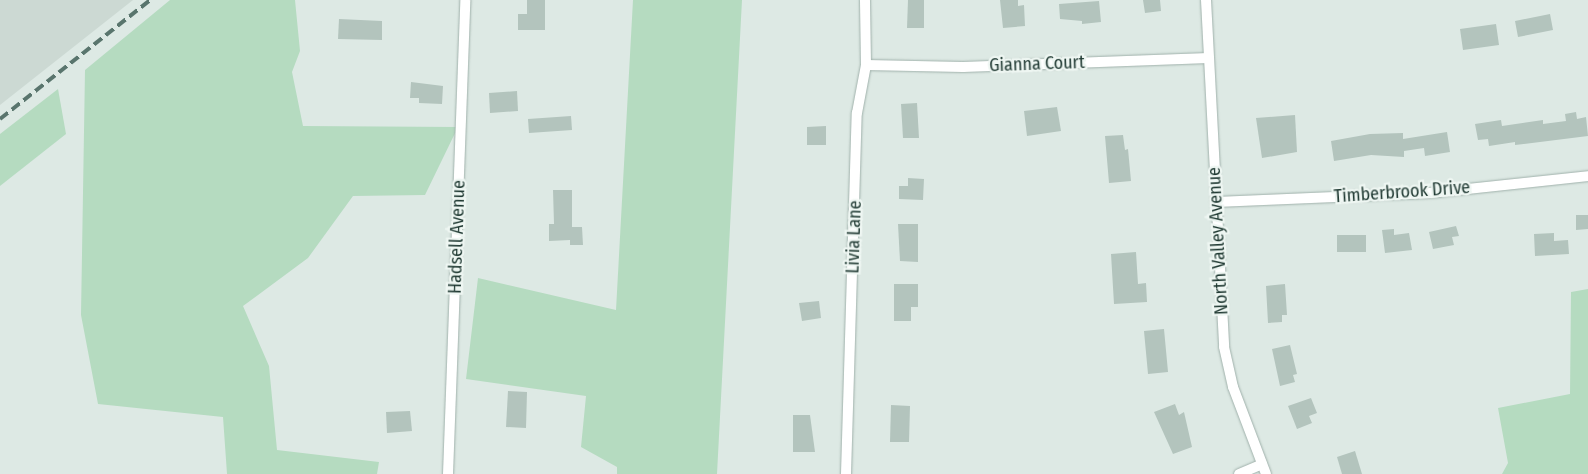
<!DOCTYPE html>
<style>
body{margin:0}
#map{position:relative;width:1588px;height:474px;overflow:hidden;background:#dde9e4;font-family:"Fira Sans Condensed",sans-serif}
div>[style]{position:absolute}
.built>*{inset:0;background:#ccd9d3}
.green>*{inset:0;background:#b5dbc0}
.building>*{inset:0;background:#b3c4bd}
.roads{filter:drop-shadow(0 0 1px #a0b1ab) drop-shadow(0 0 1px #a0b1ab)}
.minor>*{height:10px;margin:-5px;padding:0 5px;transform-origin:5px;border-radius:5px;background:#fff}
.rail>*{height:4px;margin-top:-2px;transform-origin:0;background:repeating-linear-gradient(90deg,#59756d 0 10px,transparent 0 15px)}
span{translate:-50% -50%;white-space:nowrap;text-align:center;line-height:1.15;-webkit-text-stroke:4.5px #eef6f2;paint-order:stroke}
.street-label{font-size:18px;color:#1f3932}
</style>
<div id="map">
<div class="built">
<div style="clip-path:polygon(0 0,133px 0,0 105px)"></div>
</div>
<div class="green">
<div style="clip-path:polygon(170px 0,295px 0,300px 51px,292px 72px,303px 126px,458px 127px,425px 195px,353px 196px,308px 258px,243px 306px,269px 366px,277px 450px,379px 462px,377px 474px,227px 474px,223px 417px,98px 404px,81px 315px,85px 70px)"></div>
<div style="clip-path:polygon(633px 0,742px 0,717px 474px,617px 474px,617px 467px,581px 447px,586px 396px,466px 379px,478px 278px,616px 310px)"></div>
<div style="clip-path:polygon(58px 89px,66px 134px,0 186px,0 134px)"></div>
<div style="clip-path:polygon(1588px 289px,1588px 474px,1502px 474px,1508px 463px,1498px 408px,1570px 394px,1571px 292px)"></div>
</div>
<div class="building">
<div style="clip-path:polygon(527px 0,545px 0,545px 30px,518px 30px,518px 14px,527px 14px)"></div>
<div style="clip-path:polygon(908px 0,924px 0,924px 28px,907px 28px)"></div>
<div style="clip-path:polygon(1000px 0,1018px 0,1018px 6px,1024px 5px,1025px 26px,1003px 28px)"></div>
<div style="clip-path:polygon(1143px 0,1160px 0,1161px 11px,1145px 13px)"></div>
<div style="clip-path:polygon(1099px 1px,1101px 22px,1082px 24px,1082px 21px,1060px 19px,1059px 4px)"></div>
<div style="clip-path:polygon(1550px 14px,1553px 30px,1518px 37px,1515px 21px)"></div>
<div style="clip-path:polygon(339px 19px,382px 21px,382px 40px,338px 39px)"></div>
<div style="clip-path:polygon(1496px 24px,1499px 45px,1463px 50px,1460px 29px)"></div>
<div style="clip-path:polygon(411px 82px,443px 86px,442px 104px,419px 103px,419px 98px,410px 98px)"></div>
<div style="clip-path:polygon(517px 91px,518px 111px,490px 113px,489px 93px)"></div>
<div style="clip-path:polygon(917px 103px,919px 138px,903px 138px,901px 104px)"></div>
<div style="clip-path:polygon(1057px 107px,1061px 131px,1027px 136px,1024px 111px)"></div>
<div style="clip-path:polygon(1576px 112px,1577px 119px,1586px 117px,1588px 136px,1515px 145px,1515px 142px,1489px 146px,1488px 139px,1478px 140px,1475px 124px,1501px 120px,1502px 126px,1543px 120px,1543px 124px,1566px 121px,1565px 114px)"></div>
<div style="clip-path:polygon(1295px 115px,1297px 152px,1262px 158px,1256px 118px)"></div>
<div style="clip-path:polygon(571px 116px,572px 130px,529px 133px,528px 119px)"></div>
<div style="clip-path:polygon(826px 126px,826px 145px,807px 145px,807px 127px)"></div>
<div style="clip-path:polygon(1447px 132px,1450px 152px,1425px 156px,1424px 148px,1404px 151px,1404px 157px,1371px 155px,1334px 161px,1331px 141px,1370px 134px,1403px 133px,1403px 139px)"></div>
<div style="clip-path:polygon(1123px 135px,1125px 150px,1128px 149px,1131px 181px,1109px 183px,1105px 136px)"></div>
<div style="clip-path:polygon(908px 178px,924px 179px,923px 200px,899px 199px,899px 186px,908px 186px)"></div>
<div style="clip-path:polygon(553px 190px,572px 190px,572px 227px,582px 227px,583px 245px,570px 245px,570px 240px,549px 241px,549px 224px,554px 224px)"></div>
<div style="clip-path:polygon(1576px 215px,1588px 215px,1588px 229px,1576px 230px)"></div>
<div style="clip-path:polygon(898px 224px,918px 224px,918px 262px,900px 261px)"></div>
<div style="clip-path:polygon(1456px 226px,1459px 236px,1452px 237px,1454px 245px,1433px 249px,1429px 232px)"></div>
<div style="clip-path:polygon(1394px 229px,1394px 235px,1409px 233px,1412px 250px,1385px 253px,1382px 230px)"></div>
<div style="clip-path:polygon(1554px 233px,1554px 241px,1568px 240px,1569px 254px,1535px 256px,1534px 234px)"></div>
<div style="clip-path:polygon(1337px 235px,1366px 235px,1366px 252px,1337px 252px)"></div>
<div style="clip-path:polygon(1136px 252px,1138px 284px,1146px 283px,1147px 302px,1114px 304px,1111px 254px)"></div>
<div style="clip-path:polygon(894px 284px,918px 284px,918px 307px,911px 307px,911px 321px,894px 321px)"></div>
<div style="clip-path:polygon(1285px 284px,1287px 315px,1282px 315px,1282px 322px,1268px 323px,1266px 286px)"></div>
<div style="clip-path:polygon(819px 301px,821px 318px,802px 321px,799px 303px)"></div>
<div style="clip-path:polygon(1164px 329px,1168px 372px,1148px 374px,1144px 331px)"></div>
<div style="clip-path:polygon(1290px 345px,1297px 374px,1293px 375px,1295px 382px,1280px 386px,1272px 349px)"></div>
<div style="clip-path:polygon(508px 391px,527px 392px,526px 428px,506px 427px)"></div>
<div style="clip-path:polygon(1311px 398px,1317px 413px,1309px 416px,1312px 423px,1297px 429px,1288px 406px)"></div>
<div style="clip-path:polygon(1175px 404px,1179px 415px,1184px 412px,1192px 447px,1173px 454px,1154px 412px)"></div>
<div style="clip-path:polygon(891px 405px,910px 406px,909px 442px,890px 442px)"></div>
<div style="clip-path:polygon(410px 411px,412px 431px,387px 433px,386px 412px)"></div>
<div style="clip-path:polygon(793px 415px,810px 415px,815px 452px,793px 452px)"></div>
<div style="clip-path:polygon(1355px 451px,1362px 474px,1342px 474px,1337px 457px)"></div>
</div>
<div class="roads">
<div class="minor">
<div style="left:1206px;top:0;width:347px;rotate:87deg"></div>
<div style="left:1224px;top:347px;width:41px;rotate:77.3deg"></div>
<div style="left:1233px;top:387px;width:93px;rotate:69.2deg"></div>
<div style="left:866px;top:65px;width:97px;rotate:1.2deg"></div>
<div style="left:963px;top:67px;width:246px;rotate:-2.1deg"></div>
<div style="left:1216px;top:202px;width:214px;rotate:-2.4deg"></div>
<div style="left:1430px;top:193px;width:159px;rotate:-6.1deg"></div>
<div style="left:448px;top:474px;width:474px;rotate:-87.9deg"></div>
<div style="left:846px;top:474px;width:361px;rotate:-88.3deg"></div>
<div style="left:857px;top:113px;width:49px;rotate:-79.4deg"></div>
<div style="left:866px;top:65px;width:65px;rotate:-90.9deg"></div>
<div style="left:1239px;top:474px;width:25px;rotate:-23deg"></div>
</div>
</div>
<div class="rail">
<div style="left:0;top:119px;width:191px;rotate:-38.4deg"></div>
</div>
<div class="street-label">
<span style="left:1037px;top:64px;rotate:-2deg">Gianna Court</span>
<span style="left:1402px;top:192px;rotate:-4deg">Timberbrook Drive</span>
<span style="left:457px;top:237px;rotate:-88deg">Hadsell Avenue</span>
<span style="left:854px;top:237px;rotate:-88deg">Livia Lane</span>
<span style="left:1218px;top:241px;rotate:-93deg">North Valley Avenue</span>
</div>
</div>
